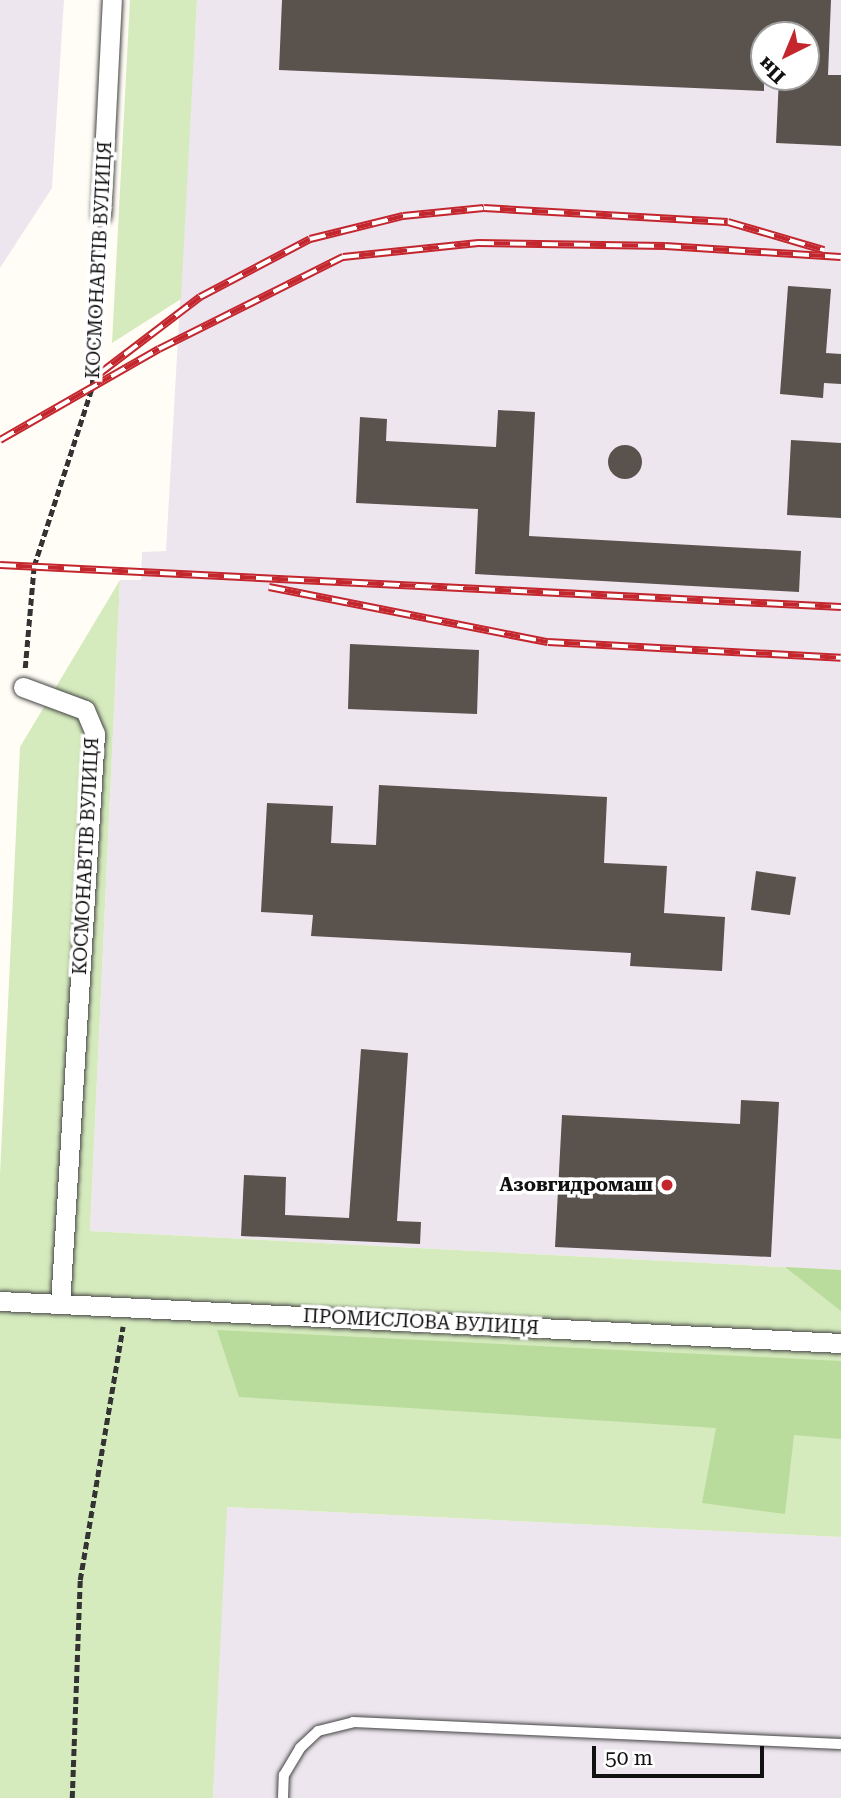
<!DOCTYPE html>
<meta charset="utf-8">
<style>
body{margin:0}
#map{position:relative;width:841px;height:1798px;overflow:hidden;background:#fffdf5;font-family:"Roboto Serif",serif}
div>[style]{position:absolute}
.industrial>*{inset:0;background:#eee6ef}
.green>*{inset:0;background:#d5ebbd}
.forest>*{inset:0;background:#b9dc9c}
.building>*{inset:0;background:#5a524d}
.round{border-radius:50%}
.path>*{height:4.5px;margin-top:-2.25px;transform-origin:0;background:repeating-linear-gradient(90deg,#333 0 7px,transparent 0 10.5px)}
.roads{filter:drop-shadow(0 0 2px #444) drop-shadow(0 0 2px #444)}
.service>*{height:10px;margin:-5px;padding:0 5px;transform-origin:5px;border-radius:5px;background:#fff}
.minor>*{height:19px;margin:-9.5px;padding:0 9.5px;transform-origin:9.5px;border-radius:9.5px;background:#fff}
.rail>*{height:8px;margin-top:-4px;transform-origin:0;background:repeating-linear-gradient(90deg,#fff 0 16px,#c4262e 0 32px);box-sizing:border-box;border-block:2px solid #c4262e}
.dots>*{width:19px;height:19px;translate:-50% -50%;box-sizing:border-box;border:4px solid #fff;border-radius:50%}
span{translate:-50% -50%;white-space:nowrap;text-align:center;line-height:1.15;-webkit-text-stroke:7px #fff;paint-order:stroke}
.street-label{font-size:19px;color:#111}
.poi-label{font-size:19px;color:#111;font-weight:700}
.right{translate:-100% -50%;text-align:right}
.north{position:absolute;left:750px;top:21px;width:70px;height:70px;box-sizing:border-box;background:#fff;border:2px solid #a0a0a0;border-radius:50%;rotate:223deg;font-size:19px;font-weight:700;line-height:28px;text-align:center;color:#111}
.north::after{content:'';display:block;margin:auto;width:24px;height:32px;background:#c4262e;clip-path:polygon(50% 0,100% 100%,50% 72%,0 100%)}
.scale{position:absolute;left:592px;top:1746px;width:172px;height:32px;box-sizing:border-box;border:4px solid #111;border-top:0;padding-left:9px;font-size:21px;line-height:24px;white-space:nowrap;color:#111;-webkit-text-stroke:5px #fff;paint-order:stroke}
</style>
<div id="map">
<div class="industrial">
<div style="clip-path:polygon(0 0,64px 0,52px 188px,0 268px)"></div>
<div style="clip-path:polygon(evenodd,197px 0,841px 0,841px 1270px,90px 1231px,120px 580px,141px 580px,142px 552px,166px 551px,197px 0,764px 35px,806px 35px,806px 77px,764px 77px,764px 35px)"></div>
<div style="clip-path:polygon(226px 1507px,841px 1537px,841px 1798px,213px 1798px)"></div>
</div>
<div class="green">
<div style="clip-path:polygon(130px 0,197px 0,181px 299px,112px 343px)"></div>
<div style="clip-path:polygon(120px 580px,90px 1231px,841px 1270px,841px 1537px,227px 1507px,213px 1798px,0 1798px,0 1175px,20px 747px)"></div>
</div>
<div class="forest">
<div style="clip-path:polygon(785px 1267px,841px 1270px,841px 1311px)"></div>
<div style="clip-path:polygon(217px 1330px,841px 1361px,841px 1439px,794px 1435px,785px 1514px,702px 1503px,716px 1428px,239px 1397px)"></div>
</div>
<div class="building">
<div style="clip-path:polygon(282px 0,831px 0,828px 75px,841px 75px,841px 146px,776px 143px,779px 77px,806px 77px,806px 35px,764px 35px,764px 91px,279px 70px)"></div>
<div style="clip-path:polygon(788px 286px,831px 289px,826px 353px,841px 354px,841px 384px,824px 383px,823px 398px,780px 394px)"></div>
<div style="clip-path:polygon(498px 410px,535px 412px,529px 536px,801px 551px,799px 592px,475px 574px,478px 509px,356px 503px,360px 417px,387px 419px,386px 441px,496px 447px)"></div>
<div style="clip-path:polygon(791px 440px,841px 443px,841px 518px,787px 515px)"></div>
<div class="round" style="left:608px;top:445px;width:34px;height:34px"></div>
<div style="clip-path:polygon(350px 644px,479px 650px,477px 714px,348px 709px)"></div>
<div style="clip-path:polygon(379px 785px,607px 797px,604px 863px,667px 866px,664px 913px,725px 917px,722px 971px,630px 966px,631px 953px,311px 936px,313px 915px,261px 912px,267px 803px,333px 806px,331px 843px,376px 845px)"></div>
<div style="clip-path:polygon(756px 871px,796px 877px,790px 915px,751px 910px)"></div>
<div style="clip-path:polygon(361px 1049px,408px 1053px,397px 1221px,421px 1222px,420px 1244px,241px 1236px,244px 1175px,286px 1177px,285px 1215px,349px 1218px)"></div>
<div style="clip-path:polygon(741px 1100px,779px 1102px,771px 1257px,555px 1247px,562px 1115px,740px 1124px)"></div>
</div>
<div class="path">
<div style="left:25px;top:668px;width:102px;rotate:-85deg"></div>
<div style="left:34px;top:566px;width:188px;rotate:-72deg"></div>
<div style="left:92px;top:387px;width:155px;rotate:-86.7deg"></div>
<div style="left:72px;top:1798px;width:218px;rotate:-87.9deg"></div>
<div style="left:80px;top:1580px;width:257px;rotate:-80.4deg"></div>
</div>
<div class="roads">
<div class="service">
<div style="left:283px;top:1798px;width:23px;rotate:-88deg"></div>
<div style="left:284px;top:1775px;width:31px;rotate:-59deg"></div>
<div style="left:300px;top:1748px;width:25px;rotate:-43deg"></div>
<div style="left:318px;top:1731px;width:36px;rotate:-14deg"></div>
<div style="left:353px;top:1722px;width:488px;rotate:2.6deg"></div>
</div>
<div class="minor">
<div style="left:101px;top:215px;width:215px;rotate:-87.1deg"></div>
<div style="left:23px;top:687px;width:66px;rotate:20.4deg"></div>
<div style="left:85px;top:710px;width:26px;rotate:67deg"></div>
<div style="left:95px;top:734px;width:571px;rotate:93.51deg"></div>
<div style="left:0;top:1301px;width:842px;rotate:2.86deg"></div>
</div>
</div>
<div class="rail">
<div style="left:99px;top:374px;width:127px;rotate:-37.3deg"></div>
<div style="left:200px;top:297px;width:124px;rotate:-27.8deg"></div>
<div style="left:310px;top:239px;width:96px;rotate:-13.9deg"></div>
<div style="left:403px;top:216px;width:81px;rotate:-5.6deg"></div>
<div style="left:484px;top:208px;width:244px;rotate:3.3deg"></div>
<div style="left:728px;top:222px;width:100px;rotate:16.3deg"></div>
<div style="left:0;top:440px;width:183px;rotate:-29.8deg"></div>
<div style="left:159px;top:349px;width:206px;rotate:-26.6deg"></div>
<div style="left:343px;top:257px;width:136px;rotate:-5.9deg"></div>
<div style="left:478px;top:243px;width:187px;rotate:0.9deg"></div>
<div style="left:665px;top:246px;width:176px;rotate:3.6deg"></div>
<div style="left:0;top:565px;width:842px;rotate:2.86deg"></div>
<div style="left:269px;top:587px;width:284px;rotate:11.2deg"></div>
<div style="left:548px;top:642px;width:293px;rotate:3.1deg"></div>
</div>
<div class="dots">
<div style="left:667px;top:1185px;background:#c4262e"></div>
</div>
<div class="street-label">
<span style="left:99px;top:260px;rotate:-87deg">КОСМОНАВТІВ ВУЛИЦЯ</span>
<span style="left:86px;top:856px;rotate:-87deg">КОСМОНАВТІВ ВУЛИЦЯ</span>
<span style="left:421px;top:1322px;rotate:3deg">ПРОМИСЛОВА ВУЛИЦЯ</span>
</div>
<div class="poi-label">
<span class="right" style="left:653px;top:1185px">Азовгидромаш</span>
</div>
<div class="north">Пн</div>
<div class="scale">50 m</div>
</div>
